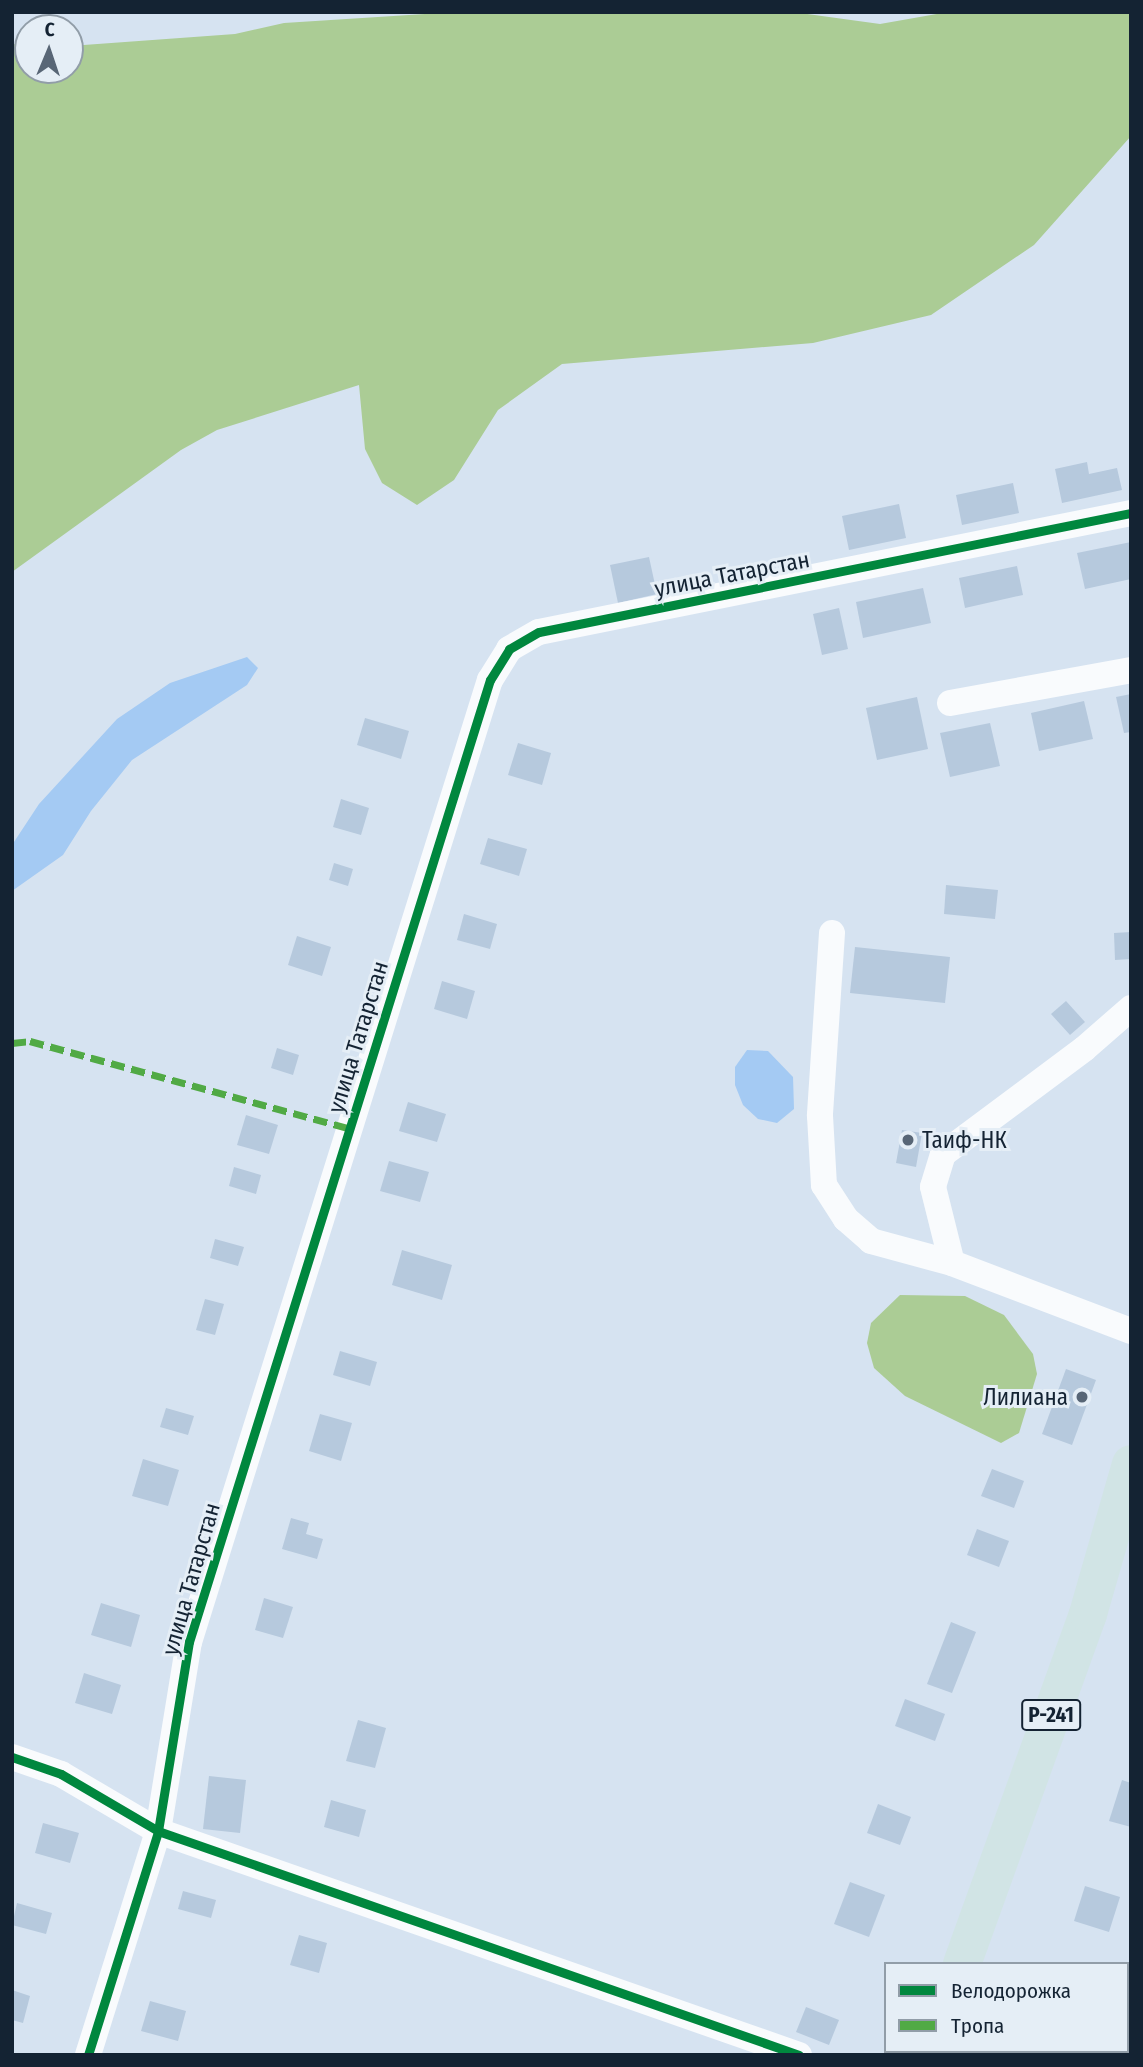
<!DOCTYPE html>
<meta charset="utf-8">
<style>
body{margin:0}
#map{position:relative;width:1143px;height:2067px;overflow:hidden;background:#d6e3f1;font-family:"Fira Sans Condensed",sans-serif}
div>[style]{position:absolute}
.forest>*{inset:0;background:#abcc95}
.water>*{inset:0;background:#a4caf3}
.building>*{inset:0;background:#b6c9dd}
.minor>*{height:26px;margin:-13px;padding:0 13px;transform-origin:13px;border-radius:13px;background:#f9fbfd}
.highway>*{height:38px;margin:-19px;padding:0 19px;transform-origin:19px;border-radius:19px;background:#d1e4e5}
.quiet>*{height:7px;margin-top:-3.5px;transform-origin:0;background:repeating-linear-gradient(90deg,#51aa45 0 14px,transparent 0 21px)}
.cycleway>*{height:9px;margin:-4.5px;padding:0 4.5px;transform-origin:4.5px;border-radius:4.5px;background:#00873e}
.dots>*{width:19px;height:19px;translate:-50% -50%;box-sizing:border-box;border:4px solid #e5eef6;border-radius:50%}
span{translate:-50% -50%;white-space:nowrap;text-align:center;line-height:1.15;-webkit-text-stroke:6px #e5eef6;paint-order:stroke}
.shield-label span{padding:2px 5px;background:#e5eef6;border:2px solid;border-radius:5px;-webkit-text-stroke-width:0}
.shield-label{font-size:21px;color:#142333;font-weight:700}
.street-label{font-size:23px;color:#142333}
.poi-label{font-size:23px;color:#142333}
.left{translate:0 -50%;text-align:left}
.right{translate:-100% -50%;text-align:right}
.frame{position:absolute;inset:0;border:14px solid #142333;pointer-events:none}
.legend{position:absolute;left:884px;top:1962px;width:245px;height:91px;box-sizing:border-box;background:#e5eef6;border:2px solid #919da8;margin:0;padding:9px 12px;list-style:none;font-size:21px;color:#142333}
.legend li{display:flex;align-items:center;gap:14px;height:35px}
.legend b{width:35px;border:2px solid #919da8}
.north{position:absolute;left:14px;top:14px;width:70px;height:70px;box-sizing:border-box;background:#e5eef6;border:2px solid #919da8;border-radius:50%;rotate:2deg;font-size:19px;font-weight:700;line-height:28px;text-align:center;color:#142333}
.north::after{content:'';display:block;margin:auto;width:24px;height:32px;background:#586676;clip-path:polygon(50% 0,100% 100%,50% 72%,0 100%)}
</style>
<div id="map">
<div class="forest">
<div style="clip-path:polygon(456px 12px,800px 13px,880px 24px,948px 12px,1131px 12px,1131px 136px,1034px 245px,931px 315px,813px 343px,562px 364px,498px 410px,454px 480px,417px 505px,382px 483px,365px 449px,359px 385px,217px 430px,181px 450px,12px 572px,12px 44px,28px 45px,28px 70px,70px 70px,70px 46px,235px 34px,284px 23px)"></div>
<div style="clip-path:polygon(900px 1295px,965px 1296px,1004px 1315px,1033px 1354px,1037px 1374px,1019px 1433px,1001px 1443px,905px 1396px,874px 1368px,867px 1343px,871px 1323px)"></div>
</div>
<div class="water">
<div style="clip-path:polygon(247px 657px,258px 668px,247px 685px,132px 760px,91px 811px,63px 855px,12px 891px,12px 845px,39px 804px,117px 719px,170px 683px)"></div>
<div style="clip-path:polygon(747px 1050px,768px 1051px,793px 1077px,794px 1109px,777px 1123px,758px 1119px,743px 1105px,735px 1085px,735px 1067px)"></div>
</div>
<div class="building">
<div style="clip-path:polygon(1087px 462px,1089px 474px,1117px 468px,1122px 490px,1062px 503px,1055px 469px)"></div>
<div style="clip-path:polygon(1013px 483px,1019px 513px,962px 525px,956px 495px)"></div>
<div style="clip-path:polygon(899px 504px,906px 538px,849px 550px,842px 516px)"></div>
<div style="clip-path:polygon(1131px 542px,1131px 579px,1085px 589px,1077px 553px)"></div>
<div style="clip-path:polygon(649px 557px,657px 594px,618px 603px,610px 565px)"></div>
<div style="clip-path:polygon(1017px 566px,1023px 595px,965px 608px,959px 578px)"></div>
<div style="clip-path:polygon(923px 588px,931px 623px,863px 638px,856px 602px)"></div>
<div style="clip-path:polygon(839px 608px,848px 649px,822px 655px,813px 614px)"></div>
<div style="clip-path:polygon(1131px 694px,1131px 732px,1124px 733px,1116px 697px)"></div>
<div style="clip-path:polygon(917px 697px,928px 749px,877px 760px,866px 708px)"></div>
<div style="clip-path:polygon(1084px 701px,1093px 739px,1039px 751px,1031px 713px)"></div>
<div style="clip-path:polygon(365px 718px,409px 731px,401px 759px,357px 745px)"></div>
<div style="clip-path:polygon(990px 723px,1000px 766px,950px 777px,940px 733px)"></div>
<div style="clip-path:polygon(518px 743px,551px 753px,542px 785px,508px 775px)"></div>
<div style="clip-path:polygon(341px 799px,369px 808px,361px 835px,333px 827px)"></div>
<div style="clip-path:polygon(488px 838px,527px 849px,519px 876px,480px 864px)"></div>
<div style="clip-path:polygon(334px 863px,353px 869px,348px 886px,329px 880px)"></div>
<div style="clip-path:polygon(946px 885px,998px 890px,995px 919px,944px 914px)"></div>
<div style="clip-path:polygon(464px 914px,497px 924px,490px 949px,457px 940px)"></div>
<div style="clip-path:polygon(1131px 932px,1131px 959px,1115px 960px,1114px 933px)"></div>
<div style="clip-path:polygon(297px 936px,331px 947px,322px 976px,288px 965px)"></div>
<div style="clip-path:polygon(855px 947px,950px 957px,945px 1003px,850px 993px)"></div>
<div style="clip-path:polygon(442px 981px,475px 991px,467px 1019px,434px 1009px)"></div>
<div style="clip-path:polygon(1066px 1001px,1085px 1022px,1070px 1035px,1051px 1014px)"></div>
<div style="clip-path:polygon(277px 1048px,299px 1055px,293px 1075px,271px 1068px)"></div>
<div style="clip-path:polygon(408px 1102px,446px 1114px,437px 1142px,399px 1131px)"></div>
<div style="clip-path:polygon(246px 1115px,278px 1125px,269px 1154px,237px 1145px)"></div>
<div style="clip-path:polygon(902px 1130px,922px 1133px,916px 1167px,896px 1163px)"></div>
<div style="clip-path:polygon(389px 1161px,429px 1172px,420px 1202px,380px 1191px)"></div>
<div style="clip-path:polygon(234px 1167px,261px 1175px,256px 1194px,229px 1186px)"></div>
<div style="clip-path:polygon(215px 1239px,244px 1247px,238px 1266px,210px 1258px)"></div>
<div style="clip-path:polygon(402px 1250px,452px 1265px,442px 1300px,392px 1285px)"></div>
<div style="clip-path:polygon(205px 1299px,224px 1304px,215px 1335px,196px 1330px)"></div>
<div style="clip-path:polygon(340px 1351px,377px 1362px,370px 1386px,333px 1375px)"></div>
<div style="clip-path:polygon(1066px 1369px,1096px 1380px,1072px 1445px,1042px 1434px)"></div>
<div style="clip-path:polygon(166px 1408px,194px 1416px,188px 1435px,160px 1427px)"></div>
<div style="clip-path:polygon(320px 1414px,352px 1423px,341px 1461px,309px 1451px)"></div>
<div style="clip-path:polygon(143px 1459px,179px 1470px,168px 1506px,132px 1496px)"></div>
<div style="clip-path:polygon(992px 1469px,1024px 1481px,1014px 1508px,981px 1496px)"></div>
<div style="clip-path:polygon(291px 1518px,309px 1523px,306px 1534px,323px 1539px,317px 1559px,282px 1549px)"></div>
<div style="clip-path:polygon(977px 1529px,1009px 1541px,999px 1567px,967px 1555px)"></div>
<div style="clip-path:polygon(264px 1598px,293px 1607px,283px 1638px,255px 1630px)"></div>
<div style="clip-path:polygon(101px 1603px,140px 1615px,131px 1647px,91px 1635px)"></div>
<div style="clip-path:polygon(951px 1622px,976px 1632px,952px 1693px,927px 1684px)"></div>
<div style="clip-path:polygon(84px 1673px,121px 1685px,112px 1714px,75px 1703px)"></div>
<div style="clip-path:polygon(905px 1699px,945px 1714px,935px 1741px,895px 1726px)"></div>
<div style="clip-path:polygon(358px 1720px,386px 1728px,375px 1768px,346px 1761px)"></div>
<div style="clip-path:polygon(209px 1776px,246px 1780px,240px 1833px,203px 1829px)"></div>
<div style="clip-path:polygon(1122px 1780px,1131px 1783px,1131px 1827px,1109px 1821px)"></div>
<div style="clip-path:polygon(331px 1800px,366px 1810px,359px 1837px,324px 1827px)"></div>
<div style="clip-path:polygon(878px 1804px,911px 1817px,900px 1845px,867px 1833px)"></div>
<div style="clip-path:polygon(43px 1823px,79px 1833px,70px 1863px,35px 1853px)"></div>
<div style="clip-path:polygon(850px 1882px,885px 1895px,869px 1937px,834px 1924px)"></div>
<div style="clip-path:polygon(1085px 1886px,1120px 1897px,1109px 1932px,1074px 1921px)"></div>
<div style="clip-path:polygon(183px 1891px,216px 1900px,211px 1918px,178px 1909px)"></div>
<div style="clip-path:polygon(17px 1903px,52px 1913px,46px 1934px,12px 1925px)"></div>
<div style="clip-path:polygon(299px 1935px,327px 1943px,319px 1973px,290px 1965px)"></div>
<div style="clip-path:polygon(12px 1990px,30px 1996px,23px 2023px,12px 2020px)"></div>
<div style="clip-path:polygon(150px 2001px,186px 2011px,178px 2041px,141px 2031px)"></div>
<div style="clip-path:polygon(806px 2007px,839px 2020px,829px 2045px,796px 2032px)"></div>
</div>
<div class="minor">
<div style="left:950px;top:703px;width:184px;rotate:-10.3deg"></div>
<div style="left:832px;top:933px;width:183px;rotate:93.8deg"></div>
<div style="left:820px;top:1116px;width:69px;rotate:86.7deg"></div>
<div style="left:824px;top:1185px;width:40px;rotate:57.1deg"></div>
<div style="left:846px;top:1219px;width:33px;rotate:41deg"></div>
<div style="left:871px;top:1241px;width:84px;rotate:15.2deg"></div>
<div style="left:1131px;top:1008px;width:62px;rotate:138.9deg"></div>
<div style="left:1084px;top:1049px;width:176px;rotate:143.3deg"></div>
<div style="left:943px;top:1154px;width:34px;rotate:107deg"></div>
<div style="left:933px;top:1187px;width:78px;rotate:76deg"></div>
<div style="left:952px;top:1263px;width:191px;rotate:20.8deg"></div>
<div style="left:12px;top:1757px;width:52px;rotate:19.1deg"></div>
<div style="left:61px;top:1774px;width:113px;rotate:30.4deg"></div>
<div style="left:158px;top:1831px;width:679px;rotate:19.26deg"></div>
<div style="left:88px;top:2055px;width:235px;rotate:-72.6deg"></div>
<div style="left:158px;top:1831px;width:192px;rotate:-80.7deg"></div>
<div style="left:189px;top:1642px;width:1008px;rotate:-72.63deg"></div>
<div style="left:490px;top:680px;width:36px;rotate:-58deg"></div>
<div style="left:509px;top:649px;width:34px;rotate:-30deg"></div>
<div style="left:539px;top:632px;width:604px;rotate:-11.37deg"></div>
</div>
<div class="highway">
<div style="left:962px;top:1964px;width:372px;rotate:-70.2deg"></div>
<div style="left:1088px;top:1614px;width:156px;rotate:-74deg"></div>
<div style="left:929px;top:2055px;width:4px;rotate:-76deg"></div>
</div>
<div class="quiet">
<div style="left:12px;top:1043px;width:18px;rotate:-6deg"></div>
<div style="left:30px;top:1041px;width:331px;rotate:15.3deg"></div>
</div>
<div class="cycleway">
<div style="left:12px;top:1757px;width:52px;rotate:19.1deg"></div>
<div style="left:61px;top:1774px;width:113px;rotate:30.4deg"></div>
<div style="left:158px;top:1831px;width:679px;rotate:19.26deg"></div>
<div style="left:88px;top:2055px;width:235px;rotate:-72.6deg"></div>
<div style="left:158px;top:1831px;width:192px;rotate:-80.7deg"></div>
<div style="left:189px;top:1642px;width:1008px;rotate:-72.63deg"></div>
<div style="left:490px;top:680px;width:36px;rotate:-58deg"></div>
<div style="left:509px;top:649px;width:34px;rotate:-30deg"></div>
<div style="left:539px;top:632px;width:604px;rotate:-11.37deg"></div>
</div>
<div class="dots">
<div style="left:908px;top:1140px;background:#586676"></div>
<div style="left:1082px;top:1397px;background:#586676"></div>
</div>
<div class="shield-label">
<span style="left:1051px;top:1715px">Р-241</span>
</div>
<div class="street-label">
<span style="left:732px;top:574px;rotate:-11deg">улица Татарстан</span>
<span style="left:358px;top:1037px;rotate:-73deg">улица Татарстан</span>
<span style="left:191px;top:1579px;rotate:-74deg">улица Татарстан</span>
</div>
<div class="poi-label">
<span class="left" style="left:922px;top:1140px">Таиф-НК</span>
<span class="right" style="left:1068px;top:1397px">Лилиана</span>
</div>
<div class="frame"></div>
<ul class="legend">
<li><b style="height:9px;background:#00873e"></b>Велодорожка</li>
<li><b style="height:9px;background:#51aa45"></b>Тропа</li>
</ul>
<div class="north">С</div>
</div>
